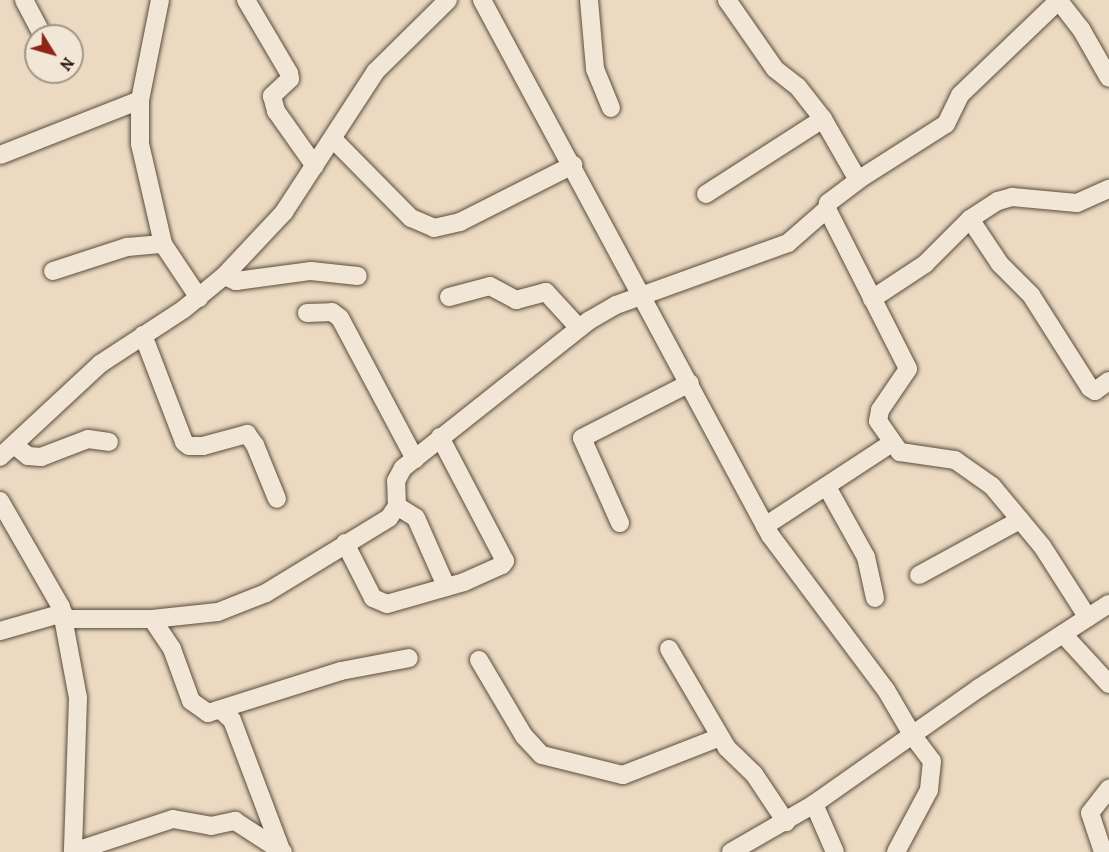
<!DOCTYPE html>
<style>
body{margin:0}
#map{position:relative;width:1109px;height:852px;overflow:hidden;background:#ebdac1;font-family:Alegreya,serif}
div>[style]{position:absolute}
.roads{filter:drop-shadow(0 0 2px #5b4c3c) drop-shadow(0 0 2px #5b4c3c)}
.street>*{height:18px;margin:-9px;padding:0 9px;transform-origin:9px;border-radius:9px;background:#f2e7d7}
span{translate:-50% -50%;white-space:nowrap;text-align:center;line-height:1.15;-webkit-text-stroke:4.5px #f2e7d7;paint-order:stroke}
.north{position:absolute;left:24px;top:24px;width:60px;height:60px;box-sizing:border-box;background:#f2e7d7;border:2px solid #a29687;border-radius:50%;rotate:127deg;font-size:16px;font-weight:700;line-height:24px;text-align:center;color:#2b1c10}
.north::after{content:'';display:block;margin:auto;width:21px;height:27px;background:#8f2418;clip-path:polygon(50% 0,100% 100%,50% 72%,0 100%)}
</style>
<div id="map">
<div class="roads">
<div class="street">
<div style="left:24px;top:0;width:41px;rotate:62.2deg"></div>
<div style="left:160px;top:0;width:102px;rotate:101.3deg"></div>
<div style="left:140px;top:100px;width:44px;rotate:90deg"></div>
<div style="left:140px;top:144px;width:103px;rotate:77deg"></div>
<div style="left:163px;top:244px;width:65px;rotate:56.3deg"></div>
<div style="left:246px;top:0;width:85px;rotate:59.5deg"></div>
<div style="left:289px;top:73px;width:6px;rotate:81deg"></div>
<div style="left:290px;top:79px;width:25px;rotate:137deg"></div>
<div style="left:272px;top:96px;width:16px;rotate:75deg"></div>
<div style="left:276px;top:111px;width:67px;rotate:54.7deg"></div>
<div style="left:482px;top:0;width:608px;rotate:61.71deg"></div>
<div style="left:770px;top:535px;width:194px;rotate:53.2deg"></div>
<div style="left:886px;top:690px;width:53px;rotate:59.6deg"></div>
<div style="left:913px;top:736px;width:31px;rotate:53deg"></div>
<div style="left:932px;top:761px;width:29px;rotate:96deg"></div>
<div style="left:929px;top:790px;width:70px;rotate:118deg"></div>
<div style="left:589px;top:0;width:69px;rotate:85deg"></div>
<div style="left:595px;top:69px;width:42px;rotate:67.7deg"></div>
<div style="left:727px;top:0;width:84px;rotate:55.2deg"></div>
<div style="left:775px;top:69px;width:29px;rotate:38deg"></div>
<div style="left:798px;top:87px;width:41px;rotate:52deg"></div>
<div style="left:823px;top:119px;width:70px;rotate:60.2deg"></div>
<div style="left:1059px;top:1px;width:36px;rotate:52deg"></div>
<div style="left:1081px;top:29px;width:56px;rotate:60.3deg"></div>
<div style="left:333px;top:139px;width:111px;rotate:45.4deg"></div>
<div style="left:411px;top:218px;width:25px;rotate:23deg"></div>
<div style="left:434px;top:228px;width:27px;rotate:-13deg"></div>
<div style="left:460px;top:222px;width:127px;rotate:-26.8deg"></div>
<div style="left:0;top:155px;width:150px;rotate:-21.4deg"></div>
<div style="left:706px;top:194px;width:139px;rotate:-32.7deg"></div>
<div style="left:827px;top:209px;width:6px;rotate:-81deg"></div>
<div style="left:828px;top:203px;width:38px;rotate:-37deg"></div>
<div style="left:858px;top:180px;width:104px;rotate:-32.5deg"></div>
<div style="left:946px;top:124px;width:32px;rotate:-64deg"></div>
<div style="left:960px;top:95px;width:137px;rotate:-43.8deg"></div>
<div style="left:970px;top:219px;width:54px;rotate:56.3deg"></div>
<div style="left:1000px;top:264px;width:44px;rotate:45deg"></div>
<div style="left:1031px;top:295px;width:110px;rotate:57.6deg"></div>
<div style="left:1090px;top:388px;width:6px;rotate:31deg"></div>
<div style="left:1095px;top:391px;width:17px;rotate:-36deg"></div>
<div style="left:53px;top:271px;width:78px;rotate:-18deg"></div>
<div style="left:127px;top:247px;width:36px;rotate:-5deg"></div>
<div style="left:224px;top:276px;width:13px;rotate:23deg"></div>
<div style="left:236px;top:281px;width:76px;rotate:-7.6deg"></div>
<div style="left:311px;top:271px;width:47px;rotate:6.1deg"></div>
<div style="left:449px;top:297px;width:42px;rotate:-15deg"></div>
<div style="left:490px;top:286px;width:30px;rotate:28deg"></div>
<div style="left:516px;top:300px;width:31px;rotate:-15deg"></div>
<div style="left:546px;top:292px;width:49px;rotate:47.5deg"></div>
<div style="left:872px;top:299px;width:64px;rotate:-33.4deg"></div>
<div style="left:925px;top:264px;width:64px;rotate:-45deg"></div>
<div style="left:970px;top:219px;width:33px;rotate:-33deg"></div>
<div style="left:998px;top:201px;width:15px;rotate:-16deg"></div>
<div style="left:1012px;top:197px;width:65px;rotate:5.3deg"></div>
<div style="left:1077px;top:203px;width:35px;rotate:-24deg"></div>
<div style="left:307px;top:313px;width:25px;rotate:-2deg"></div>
<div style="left:332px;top:312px;width:10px;rotate:37deg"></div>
<div style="left:340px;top:318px;width:160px;rotate:62deg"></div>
<div style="left:143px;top:335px;width:115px;rotate:69deg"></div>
<div style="left:184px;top:442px;width:6px;rotate:39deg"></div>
<div style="left:189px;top:446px;width:14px"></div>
<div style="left:203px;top:446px;width:46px;rotate:-15.3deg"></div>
<div style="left:247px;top:434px;width:14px;rotate:54deg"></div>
<div style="left:255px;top:445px;width:58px;rotate:67.8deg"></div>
<div style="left:14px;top:445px;width:18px;rotate:38deg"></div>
<div style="left:28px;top:456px;width:13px;rotate:4deg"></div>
<div style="left:41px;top:457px;width:50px;rotate:-21deg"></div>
<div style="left:88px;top:439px;width:21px;rotate:8deg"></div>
<div style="left:0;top:457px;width:137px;rotate:-42.9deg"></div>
<div style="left:100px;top:364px;width:100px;rotate:-33.2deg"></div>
<div style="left:184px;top:309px;width:52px;rotate:-39.5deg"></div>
<div style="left:224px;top:276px;width:88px;rotate:-46.8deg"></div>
<div style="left:284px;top:212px;width:168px;rotate:-56.9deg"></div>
<div style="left:376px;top:71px;width:101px;rotate:-44.6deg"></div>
<div style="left:827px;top:487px;width:80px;rotate:60.9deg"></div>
<div style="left:866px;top:557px;width:42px;rotate:77.6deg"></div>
<div style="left:0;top:501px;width:122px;rotate:60.1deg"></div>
<div style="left:61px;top:607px;width:93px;rotate:79.4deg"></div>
<div style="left:78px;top:698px;width:154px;rotate:91.9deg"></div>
<div style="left:397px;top:506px;width:22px;rotate:32deg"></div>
<div style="left:416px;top:518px;width:74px;rotate:66.2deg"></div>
<div style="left:620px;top:523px;width:93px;rotate:-114.1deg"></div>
<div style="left:582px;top:438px;width:121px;rotate:-27deg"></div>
<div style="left:765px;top:526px;width:152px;rotate:-33.2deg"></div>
<div style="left:345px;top:543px;width:62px;rotate:63deg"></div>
<div style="left:373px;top:598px;width:15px;rotate:23deg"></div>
<div style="left:387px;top:604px;width:80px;rotate:-15.9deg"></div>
<div style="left:464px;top:582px;width:42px;rotate:-24.1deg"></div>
<div style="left:502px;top:565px;width:5px;rotate:-53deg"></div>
<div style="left:505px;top:561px;width:140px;rotate:-117.7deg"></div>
<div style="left:919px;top:575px;width:115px;rotate:-28.6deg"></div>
<div style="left:64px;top:619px;width:88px"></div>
<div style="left:152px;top:619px;width:66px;rotate:-6.1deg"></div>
<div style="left:218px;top:612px;width:52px;rotate:-21.6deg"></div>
<div style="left:266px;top:593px;width:144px;rotate:-31.4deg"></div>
<div style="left:389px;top:518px;width:14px;rotate:-56deg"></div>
<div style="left:397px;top:506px;width:25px;rotate:-92deg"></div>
<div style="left:396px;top:481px;width:15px;rotate:-62deg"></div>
<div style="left:403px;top:468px;width:238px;rotate:-38.4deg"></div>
<div style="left:590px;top:320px;width:30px;rotate:-30deg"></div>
<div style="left:616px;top:305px;width:183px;rotate:-19.8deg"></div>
<div style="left:788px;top:243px;width:52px;rotate:-41.1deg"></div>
<div style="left:827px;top:209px;width:179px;rotate:63.1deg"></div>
<div style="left:908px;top:369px;width:50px;rotate:124.3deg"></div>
<div style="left:880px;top:410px;width:11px;rotate:100deg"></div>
<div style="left:878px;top:421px;width:38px;rotate:55deg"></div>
<div style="left:900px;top:452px;width:56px;rotate:8.3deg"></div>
<div style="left:955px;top:460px;width:45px;rotate:35.1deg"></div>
<div style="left:992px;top:486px;width:78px;rotate:50.2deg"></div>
<div style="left:1042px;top:546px;width:85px;rotate:57.4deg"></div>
<div style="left:152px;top:619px;width:36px;rotate:56deg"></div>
<div style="left:172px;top:649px;width:55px;rotate:69.9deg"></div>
<div style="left:191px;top:701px;width:21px;rotate:35deg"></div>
<div style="left:208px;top:713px;width:139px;rotate:-17.5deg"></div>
<div style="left:341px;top:671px;width:69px;rotate:-10.8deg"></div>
<div style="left:0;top:631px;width:66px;rotate:-15.9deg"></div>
<div style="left:1063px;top:634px;width:68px;rotate:47.4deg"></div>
<div style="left:669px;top:649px;width:115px;rotate:59.6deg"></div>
<div style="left:727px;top:748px;width:37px;rotate:44deg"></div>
<div style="left:754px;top:774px;width:58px;rotate:56.3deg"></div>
<div style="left:479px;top:660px;width:88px;rotate:59.4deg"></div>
<div style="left:524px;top:736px;width:26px;rotate:47deg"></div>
<div style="left:542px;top:755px;width:83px;rotate:13.9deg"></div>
<div style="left:623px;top:775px;width:104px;rotate:-21.4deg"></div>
<div style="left:222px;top:711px;width:13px;rotate:42deg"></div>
<div style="left:232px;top:720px;width:141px;rotate:69.3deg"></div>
<div style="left:814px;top:804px;width:52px;rotate:66.4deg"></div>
<div style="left:73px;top:852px;width:105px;rotate:-18.3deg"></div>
<div style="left:173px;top:819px;width:39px;rotate:10deg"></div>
<div style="left:211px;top:826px;width:25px;rotate:-12deg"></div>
<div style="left:235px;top:821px;width:57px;rotate:32.9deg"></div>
<div style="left:731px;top:852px;width:96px;rotate:-30deg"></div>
<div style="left:814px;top:804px;width:202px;rotate:-35.1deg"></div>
<div style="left:979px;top:688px;width:155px;rotate:-32.9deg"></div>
<div style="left:1103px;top:852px;width:41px;rotate:-108.4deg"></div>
<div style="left:1090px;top:813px;width:31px;rotate:-52deg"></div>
</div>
</div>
<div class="north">N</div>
</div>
